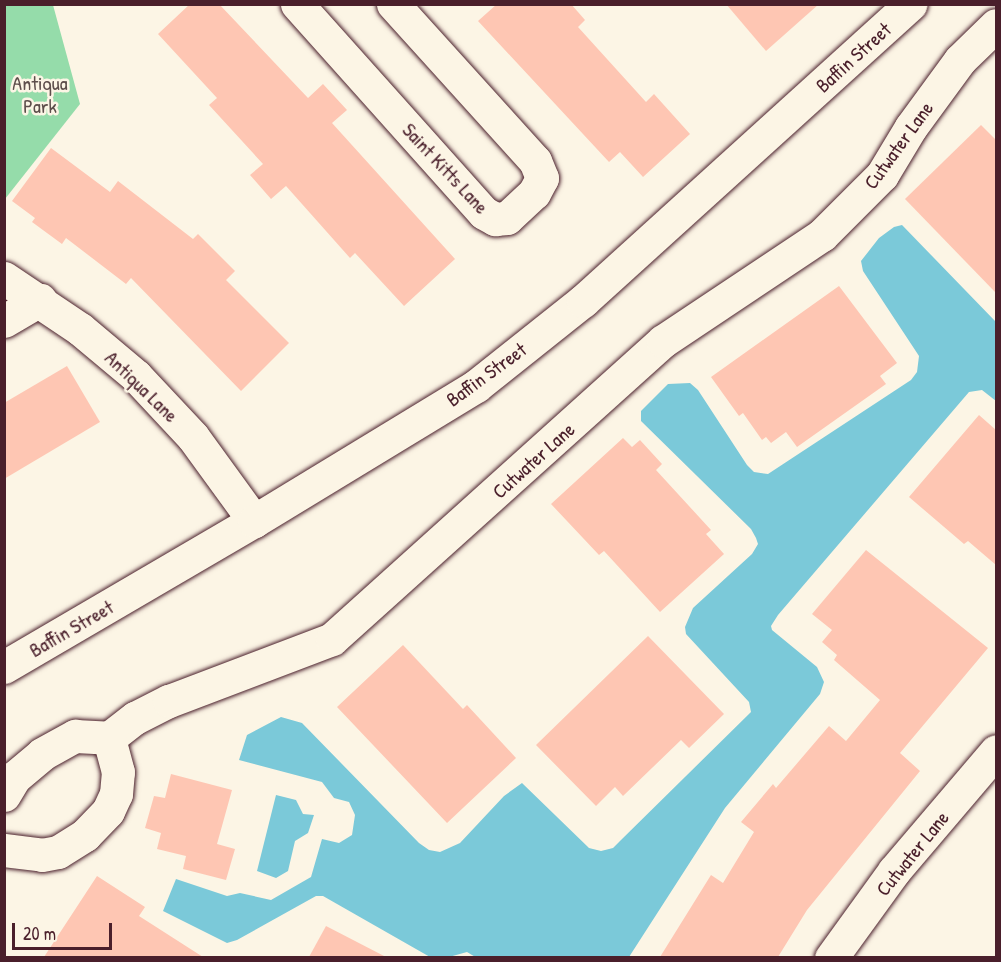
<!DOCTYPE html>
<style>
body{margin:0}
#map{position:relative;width:1001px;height:962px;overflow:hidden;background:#fcf5e5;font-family:"Patrick Hand",sans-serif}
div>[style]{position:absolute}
.green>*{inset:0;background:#95dcaa}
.water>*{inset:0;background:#7bc9d9}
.building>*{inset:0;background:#fec6b3}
.roads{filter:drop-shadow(0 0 2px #4a1f2b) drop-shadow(0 0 2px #4a1f2b)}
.minor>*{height:33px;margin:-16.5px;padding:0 16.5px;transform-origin:16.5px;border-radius:16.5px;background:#fcf5e5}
span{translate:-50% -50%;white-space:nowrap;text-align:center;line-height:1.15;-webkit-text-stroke:5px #fcf5e5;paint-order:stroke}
.street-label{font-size:20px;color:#4a1f2b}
.park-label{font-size:20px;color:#5d4e4b}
.frame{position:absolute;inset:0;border:6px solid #4a1f2b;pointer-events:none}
.scale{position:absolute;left:12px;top:923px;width:100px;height:27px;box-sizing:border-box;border:3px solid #4a1f2b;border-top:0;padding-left:8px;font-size:18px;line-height:21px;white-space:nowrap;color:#4a1f2b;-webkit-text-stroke:4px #fcf5e5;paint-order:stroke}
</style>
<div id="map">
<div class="green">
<div style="clip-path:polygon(5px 4px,53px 5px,80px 104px,5px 199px)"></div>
</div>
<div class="water">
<div style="clip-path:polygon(902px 225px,996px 322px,996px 401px,982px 390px,969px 392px,778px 615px,771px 626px,772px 630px,817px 667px,824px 682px,820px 694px,725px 808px,629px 957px,477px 958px,467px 952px,449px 957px,430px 957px,323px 896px,316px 896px,237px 940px,227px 943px,163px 911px,176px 879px,227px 896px,240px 893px,271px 900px,311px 877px,322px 839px,339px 843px,352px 835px,355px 815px,349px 802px,334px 798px,322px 782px,239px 760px,247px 735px,281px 717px,302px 723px,419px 843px,429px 850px,440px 852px,460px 843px,504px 796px,522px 783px,589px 848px,601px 851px,613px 848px,620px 841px,751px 712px,749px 702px,686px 634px,685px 627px,693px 608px,752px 554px,758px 544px,756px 538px,751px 529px,641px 421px,641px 411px,668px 384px,690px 383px,698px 390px,747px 465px,754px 472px,768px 474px,911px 380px,917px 372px,919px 356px,863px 271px,861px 261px,879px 238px,894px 227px)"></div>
<div style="clip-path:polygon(276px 795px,296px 800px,303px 814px,314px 815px,308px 833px,295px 841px,288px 871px,276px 878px,257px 871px)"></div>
</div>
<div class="building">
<div style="clip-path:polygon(190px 4px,219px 4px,308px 98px,323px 84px,347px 110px,332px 123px,455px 259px,404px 306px,355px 253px,350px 258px,286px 186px,271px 199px,250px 175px,263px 164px,209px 105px,217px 98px,158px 34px)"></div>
<div style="clip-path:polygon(497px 4px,571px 4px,585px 20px,578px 27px,646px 102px,654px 94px,690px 134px,643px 177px,620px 152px,609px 162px,478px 21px)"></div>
<div style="clip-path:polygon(726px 4px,819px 4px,766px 51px)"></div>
<div style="clip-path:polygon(981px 125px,996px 140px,996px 293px,905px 199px)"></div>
<div style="clip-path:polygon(51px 148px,110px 192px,118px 181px,193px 239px,198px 234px,235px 271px,226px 280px,289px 343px,241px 391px,131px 278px,126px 284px,66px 238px,62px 244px,32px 222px,35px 218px,12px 201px)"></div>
<div style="clip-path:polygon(839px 286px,897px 363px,880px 376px,886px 384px,797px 447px,786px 432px,771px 443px,766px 437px,762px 440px,743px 413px,739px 416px,711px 377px)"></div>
<div style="clip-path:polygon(67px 366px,100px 422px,4px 479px,4px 403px)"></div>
<div style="clip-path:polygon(979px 415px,996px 430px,996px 565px,968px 541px,964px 544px,909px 497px)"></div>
<div style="clip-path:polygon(623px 438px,632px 447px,640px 440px,662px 464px,656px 470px,711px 530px,706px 534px,724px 554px,660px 612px,604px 551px,599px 555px,551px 504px)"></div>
<div style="clip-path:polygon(866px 550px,988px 648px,900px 753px,920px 771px,807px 910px,778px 957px,660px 957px,711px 875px,723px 883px,754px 832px,741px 822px,773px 784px,776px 788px,829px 726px,846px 741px,880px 700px,834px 660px,837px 655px,822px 642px,832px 630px,812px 614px)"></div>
<div style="clip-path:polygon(648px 636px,724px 714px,689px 748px,681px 740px,623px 796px,615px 787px,596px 806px,536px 745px)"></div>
<div style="clip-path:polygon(403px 645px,463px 709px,467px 705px,516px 758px,447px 823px,337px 707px)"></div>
<div style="clip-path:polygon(171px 774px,232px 790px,217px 844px,235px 849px,226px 880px,183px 869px,186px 856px,157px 849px,161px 833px,145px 828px,154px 796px,165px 798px)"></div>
<div style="clip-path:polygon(97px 876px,145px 907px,139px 916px,203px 957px,44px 957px)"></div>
<div style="clip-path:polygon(326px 926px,386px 957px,309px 957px)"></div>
</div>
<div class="roads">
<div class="minor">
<div style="left:297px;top:4px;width:280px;rotate:48.2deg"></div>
<div style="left:484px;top:213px;width:13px;rotate:29deg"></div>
<div style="left:495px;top:219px;width:12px;rotate:-5deg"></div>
<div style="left:507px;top:218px;width:37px;rotate:-43deg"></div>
<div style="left:534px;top:193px;width:17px;rotate:-62deg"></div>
<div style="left:542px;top:178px;width:18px;rotate:-112deg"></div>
<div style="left:535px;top:161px;width:212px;rotate:-132.1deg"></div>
<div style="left:4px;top:278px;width:92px;rotate:33.9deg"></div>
<div style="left:80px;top:329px;width:73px;rotate:40deg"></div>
<div style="left:136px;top:376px;width:83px;rotate:46.9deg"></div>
<div style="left:193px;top:437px;width:104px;rotate:54deg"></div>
<div style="left:4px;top:321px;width:42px;rotate:-30.3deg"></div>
<div style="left:4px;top:667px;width:290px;rotate:-30.3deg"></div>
<div style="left:254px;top:521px;width:260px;rotate:-31.3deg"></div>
<div style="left:476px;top:386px;width:137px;rotate:-38.5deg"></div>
<div style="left:583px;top:301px;width:442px;rotate:-42.2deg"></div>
<div style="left:4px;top:795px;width:21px;rotate:-59deg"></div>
<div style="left:15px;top:777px;width:35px;rotate:-40deg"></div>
<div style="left:42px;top:754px;width:38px;rotate:-29deg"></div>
<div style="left:75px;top:736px;width:34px;rotate:3deg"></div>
<div style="left:109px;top:738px;width:33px;rotate:-38deg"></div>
<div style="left:135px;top:718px;width:38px;rotate:-27deg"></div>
<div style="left:169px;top:701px;width:174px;rotate:-20.8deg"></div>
<div style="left:332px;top:639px;width:445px;rotate:-42deg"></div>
<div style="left:663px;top:341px;width:191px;rotate:-33.7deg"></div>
<div style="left:822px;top:235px;width:85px;rotate:-45deg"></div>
<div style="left:882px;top:175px;width:56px;rotate:-58.9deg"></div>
<div style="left:911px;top:127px;width:83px;rotate:-53.8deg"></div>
<div style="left:960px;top:60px;width:50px;rotate:-44.2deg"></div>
<div style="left:4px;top:850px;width:38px;rotate:7deg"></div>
<div style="left:42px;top:855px;width:16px;rotate:-11deg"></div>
<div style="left:58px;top:852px;width:32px;rotate:-32deg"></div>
<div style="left:85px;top:835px;width:33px;rotate:-46deg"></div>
<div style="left:108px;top:811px;width:19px;rotate:-65deg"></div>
<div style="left:116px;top:794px;width:22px;rotate:-85deg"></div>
<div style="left:118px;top:772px;width:35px;rotate:-105deg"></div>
<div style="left:831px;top:958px;width:107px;rotate:-54.1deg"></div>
<div style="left:894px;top:871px;width:157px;rotate:-49.6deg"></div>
</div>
</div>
<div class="street-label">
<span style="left:853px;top:57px;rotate:-42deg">Baffin Street</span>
<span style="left:898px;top:145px;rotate:-54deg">Cutwater Lane</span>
<span style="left:446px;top:168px;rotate:47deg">Saint Kitts Lane</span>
<span style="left:486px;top:374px;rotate:-36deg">Baffin Street</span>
<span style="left:142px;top:386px;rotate:44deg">Antiqua Lane</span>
<span style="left:533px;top:460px;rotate:-42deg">Cutwater Lane</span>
<span style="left:71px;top:628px;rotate:-30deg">Baffin Street</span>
<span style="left:912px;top:853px;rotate:-51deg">Cutwater Lane</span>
</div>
<div class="park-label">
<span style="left:40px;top:94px">Antiqua<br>Park</span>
</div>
<div class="frame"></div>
<div class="scale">20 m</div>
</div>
